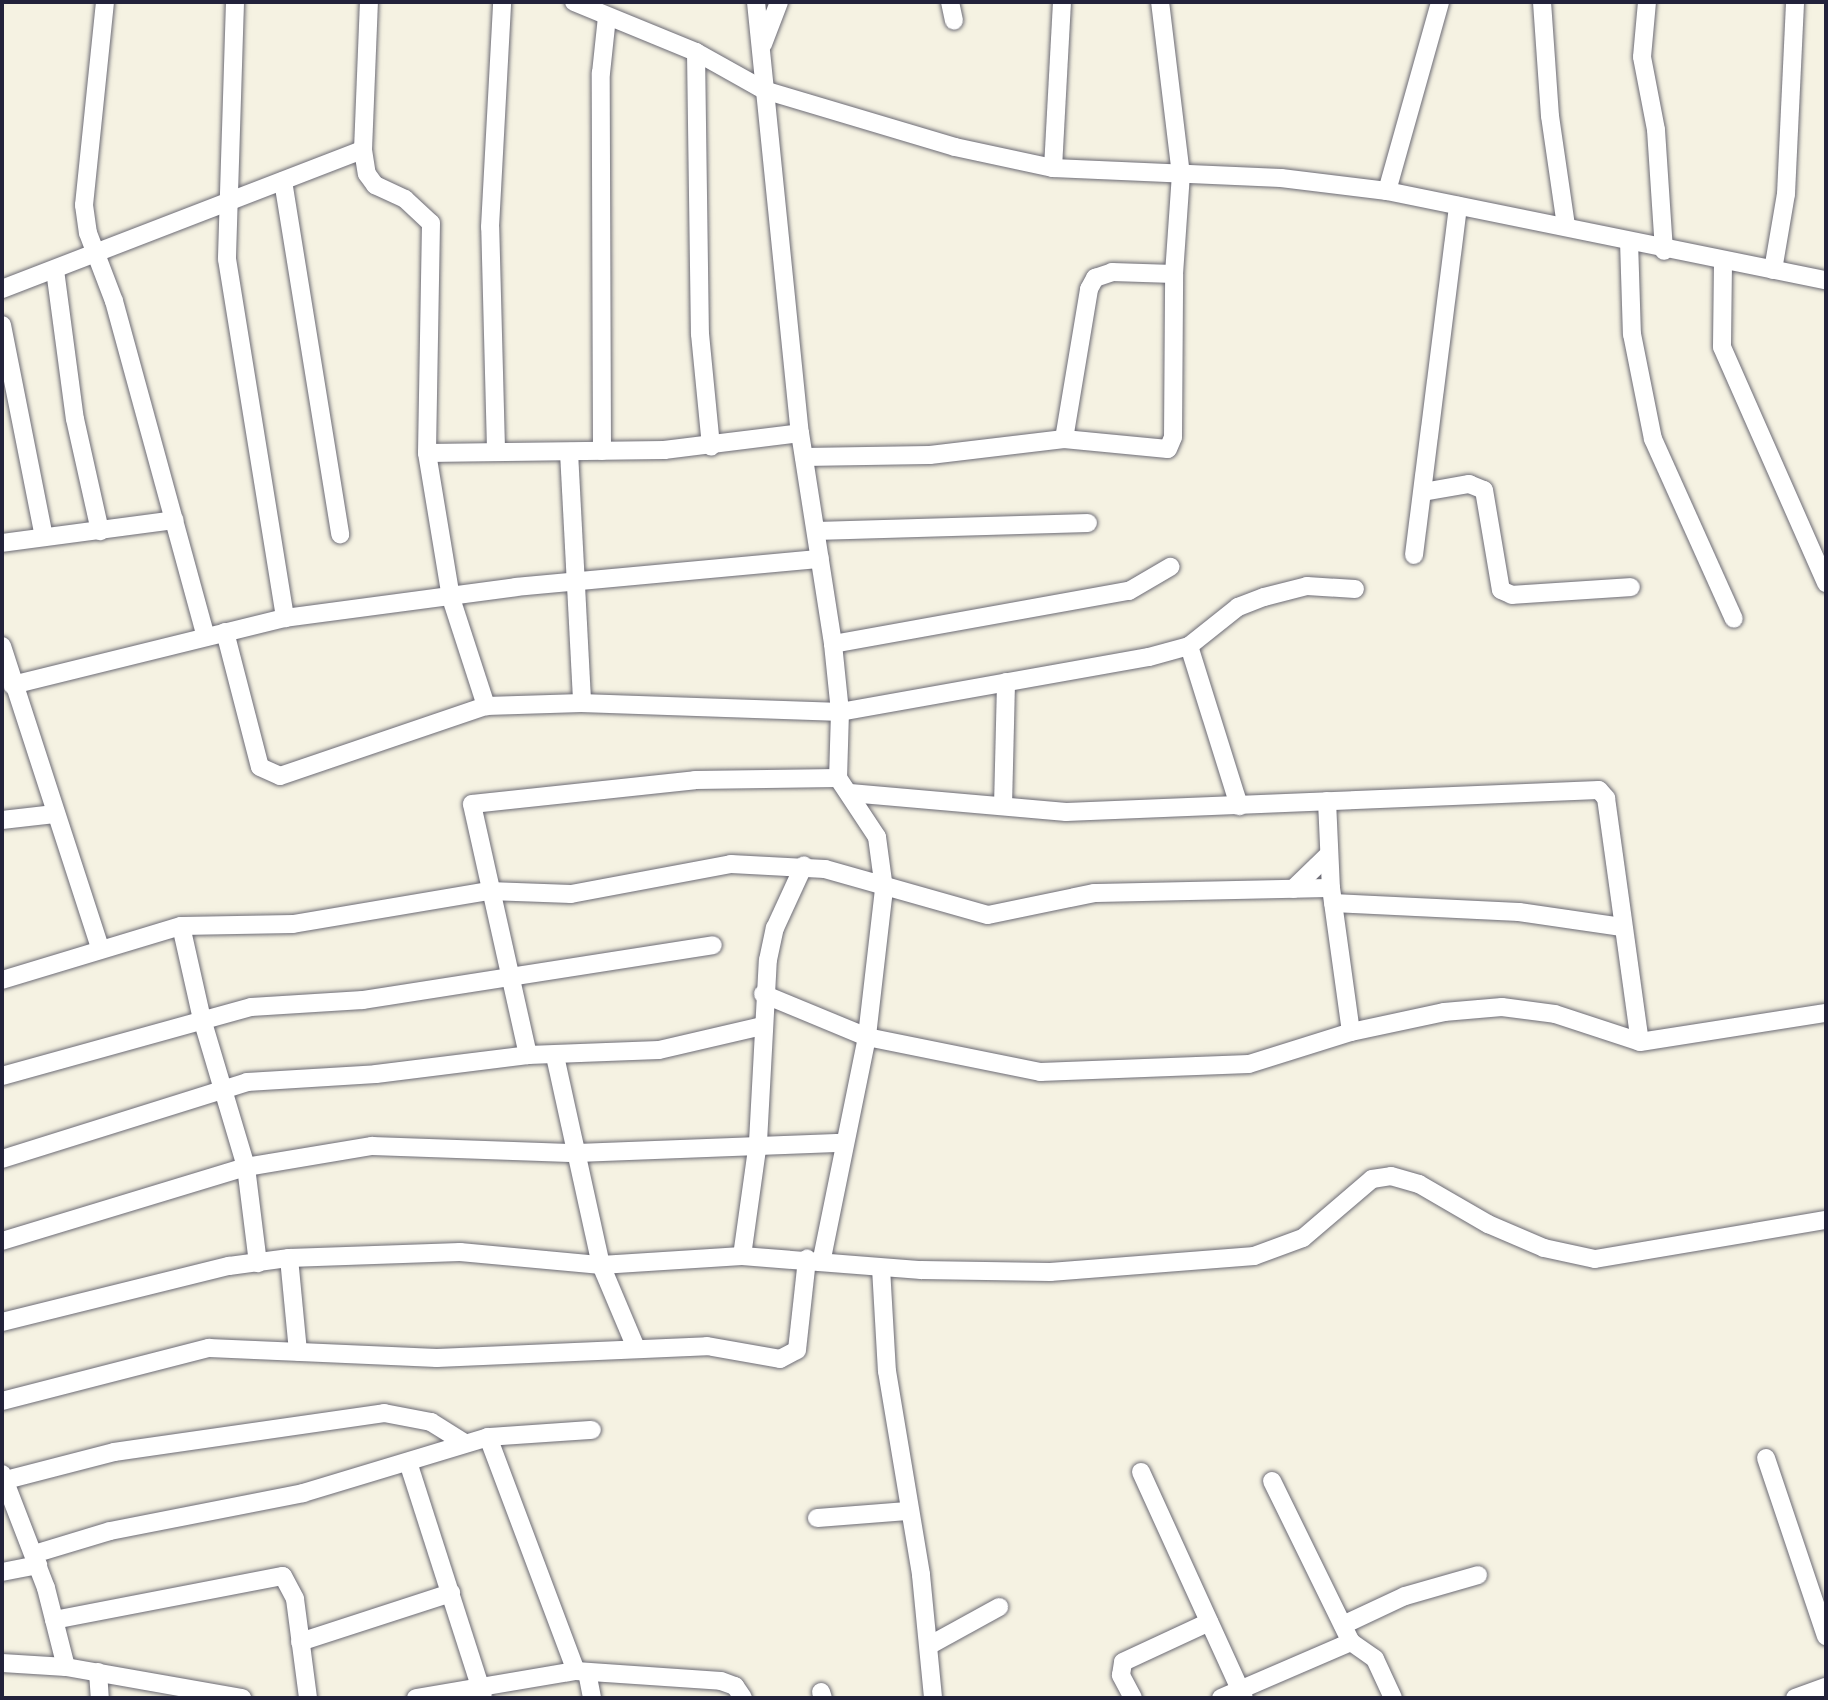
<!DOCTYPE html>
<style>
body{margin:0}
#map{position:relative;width:1828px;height:1700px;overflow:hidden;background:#f5f2e2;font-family:Caveat,sans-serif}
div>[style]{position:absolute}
.roads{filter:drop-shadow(0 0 2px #6c6b75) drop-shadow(0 0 2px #6c6b75)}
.minor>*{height:18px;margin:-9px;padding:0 9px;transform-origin:9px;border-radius:9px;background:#fff}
span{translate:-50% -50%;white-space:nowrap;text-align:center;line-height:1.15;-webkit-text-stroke:8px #fff;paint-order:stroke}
.frame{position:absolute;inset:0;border:4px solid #22223b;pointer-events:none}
</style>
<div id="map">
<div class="roads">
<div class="minor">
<div style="left:105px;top:2px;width:204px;rotate:95.9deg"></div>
<div style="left:84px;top:205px;width:28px;rotate:82deg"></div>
<div style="left:88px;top:233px;width:73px;rotate:69.1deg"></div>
<div style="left:114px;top:301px;width:348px;rotate:74.7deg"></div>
<div style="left:235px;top:2px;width:257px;rotate:91.8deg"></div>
<div style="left:227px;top:259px;width:364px;rotate:80.8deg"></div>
<div style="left:574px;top:2px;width:132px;rotate:22.3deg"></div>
<div style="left:696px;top:52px;width:78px;rotate:29.2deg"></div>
<div style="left:764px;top:90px;width:199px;rotate:16.6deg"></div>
<div style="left:955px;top:147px;width:100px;rotate:12.1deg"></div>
<div style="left:1053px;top:168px;width:228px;rotate:2.5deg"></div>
<div style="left:1281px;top:178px;width:107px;rotate:7deg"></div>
<div style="left:1387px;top:191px;width:448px;rotate:11.5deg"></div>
<div style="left:756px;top:2px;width:433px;rotate:84.2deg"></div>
<div style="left:800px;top:433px;width:214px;rotate:81.1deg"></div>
<div style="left:833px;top:644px;width:68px;rotate:84.1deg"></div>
<div style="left:840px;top:712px;width:66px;rotate:91.7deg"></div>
<div style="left:838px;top:778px;width:71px;rotate:56.5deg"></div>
<div style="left:877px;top:837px;width:52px;rotate:82.3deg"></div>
<div style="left:884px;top:889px;width:149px;rotate:96.6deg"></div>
<div style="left:867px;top:1037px;width:227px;rotate:101.5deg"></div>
<div style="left:950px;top:2px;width:19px;rotate:78deg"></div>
<div style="left:1542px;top:2px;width:114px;rotate:86deg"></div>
<div style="left:1550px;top:116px;width:111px;rotate:81.7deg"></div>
<div style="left:1647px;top:2px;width:55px;rotate:95.2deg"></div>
<div style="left:1642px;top:57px;width:74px;rotate:79.1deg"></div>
<div style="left:1656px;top:130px;width:121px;rotate:86.2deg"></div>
<div style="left:763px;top:44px;width:45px;rotate:-69.1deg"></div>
<div style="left:696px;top:52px;width:282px;rotate:89.2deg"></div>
<div style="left:700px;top:334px;width:113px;rotate:84.4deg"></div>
<div style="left:363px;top:150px;width:148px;rotate:-87.7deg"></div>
<div style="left:1053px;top:168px;width:166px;rotate:-86.9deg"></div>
<div style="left:283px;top:181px;width:358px;rotate:80.8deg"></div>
<div style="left:1387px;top:191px;width:196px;rotate:-74.3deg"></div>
<div style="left:1629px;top:241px;width:93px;rotate:88.2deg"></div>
<div style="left:1632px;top:334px;width:107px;rotate:78.7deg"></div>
<div style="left:1653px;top:439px;width:197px;rotate:65.8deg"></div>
<div style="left:1723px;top:263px;width:84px;rotate:90.7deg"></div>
<div style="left:1722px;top:347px;width:258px;rotate:66.2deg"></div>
<div style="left:55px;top:270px;width:150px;rotate:82.4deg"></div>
<div style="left:75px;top:419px;width:115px;rotate:77.4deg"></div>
<div style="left:1773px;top:270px;width:77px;rotate:-80.3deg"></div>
<div style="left:1786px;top:194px;width:192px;rotate:-87.3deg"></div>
<div style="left:2px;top:289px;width:387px;rotate:-21.1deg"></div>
<div style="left:363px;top:150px;width:24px;rotate:81deg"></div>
<div style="left:367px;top:174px;width:14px;rotate:54deg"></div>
<div style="left:375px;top:185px;width:33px;rotate:25deg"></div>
<div style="left:405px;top:199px;width:35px;rotate:43deg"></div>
<div style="left:431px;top:223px;width:230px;rotate:91deg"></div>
<div style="left:427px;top:453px;width:147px;rotate:80.6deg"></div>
<div style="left:451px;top:598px;width:114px;rotate:72deg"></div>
<div style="left:2px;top:325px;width:216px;rotate:78.8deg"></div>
<div style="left:1064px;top:439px;width:152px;rotate:-80.5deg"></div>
<div style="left:1089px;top:289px;width:13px;rotate:-61deg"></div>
<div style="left:1095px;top:278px;width:18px;rotate:-19deg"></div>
<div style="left:1112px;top:272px;width:62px;rotate:1.8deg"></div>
<div style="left:496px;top:449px;width:222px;rotate:-91.5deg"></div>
<div style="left:490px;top:227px;width:225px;rotate:-86.9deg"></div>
<div style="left:602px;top:451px;width:378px;rotate:-90.2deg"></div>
<div style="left:601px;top:73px;width:56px;rotate:-83.9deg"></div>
<div style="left:569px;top:452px;width:251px;rotate:87deg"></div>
<div style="left:427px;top:453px;width:237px;rotate:-0.7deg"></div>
<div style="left:664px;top:450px;width:137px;rotate:-7.1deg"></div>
<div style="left:804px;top:457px;width:126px;rotate:-0.9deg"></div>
<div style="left:930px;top:455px;width:135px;rotate:-6.8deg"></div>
<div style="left:1064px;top:439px;width:104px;rotate:5.5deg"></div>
<div style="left:1168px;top:449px;width:13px;rotate:-67deg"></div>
<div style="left:1173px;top:437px;width:163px;rotate:-89.6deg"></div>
<div style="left:1174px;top:274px;width:99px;rotate:-86deg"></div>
<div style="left:1181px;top:175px;width:174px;rotate:-96.9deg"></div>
<div style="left:1423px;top:492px;width:47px;rotate:-9.9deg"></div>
<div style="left:1469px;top:484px;width:16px;rotate:22deg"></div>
<div style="left:1484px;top:490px;width:101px;rotate:80.4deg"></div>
<div style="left:1501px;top:590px;width:12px;rotate:24deg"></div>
<div style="left:1512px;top:595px;width:119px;rotate:-3.8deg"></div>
<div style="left:816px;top:531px;width:272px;rotate:-1.7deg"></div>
<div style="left:2px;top:543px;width:174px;rotate:-7.6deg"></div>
<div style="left:1414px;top:555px;width:352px;rotate:-82.8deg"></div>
<div style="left:225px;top:632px;width:139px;rotate:75.5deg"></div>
<div style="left:260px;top:767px;width:22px;rotate:24deg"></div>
<div style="left:280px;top:776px;width:218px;rotate:-18.8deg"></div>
<div style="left:486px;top:706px;width:96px;rotate:-1.8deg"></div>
<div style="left:582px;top:703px;width:258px;rotate:2deg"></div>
<div style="left:840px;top:712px;width:314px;rotate:-10.1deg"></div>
<div style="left:1149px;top:657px;width:41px;rotate:-15.4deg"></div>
<div style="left:1189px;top:646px;width:63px;rotate:-38.5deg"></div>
<div style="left:1238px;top:607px;width:28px;rotate:-21deg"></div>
<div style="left:1264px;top:597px;width:44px;rotate:-14.3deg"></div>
<div style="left:1307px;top:586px;width:48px;rotate:3.6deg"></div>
<div style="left:833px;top:644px;width:301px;rotate:-10.2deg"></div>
<div style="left:1129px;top:591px;width:48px;rotate:-30.3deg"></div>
<div style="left:2px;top:646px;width:318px;rotate:72deg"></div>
<div style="left:1189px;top:646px;width:168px;rotate:72.6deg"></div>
<div style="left:12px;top:685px;width:281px;rotate:-13.8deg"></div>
<div style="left:285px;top:618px;width:233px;rotate:-7.6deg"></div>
<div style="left:516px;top:587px;width:305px;rotate:-5.3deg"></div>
<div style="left:850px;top:793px;width:217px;rotate:5deg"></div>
<div style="left:1066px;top:812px;width:533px;rotate:-2.36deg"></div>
<div style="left:1599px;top:790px;width:11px;rotate:49deg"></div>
<div style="left:1606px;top:798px;width:246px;rotate:82.1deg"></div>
<div style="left:1327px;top:801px;width:87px;rotate:87.4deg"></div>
<div style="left:1331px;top:888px;width:145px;rotate:82.1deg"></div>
<div style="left:1003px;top:806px;width:124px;rotate:-88.6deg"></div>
<div style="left:2px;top:820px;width:53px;rotate:-6.5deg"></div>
<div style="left:1293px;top:889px;width:49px;rotate:-44.2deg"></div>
<div style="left:1333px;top:903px;width:186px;rotate:2.8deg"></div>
<div style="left:1519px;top:912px;width:104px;rotate:8.3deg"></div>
<div style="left:181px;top:926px;width:95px;rotate:77.3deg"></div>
<div style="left:202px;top:1019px;width:154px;rotate:73.4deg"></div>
<div style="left:246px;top:1167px;width:97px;rotate:82.9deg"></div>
<div style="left:2px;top:980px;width:187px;rotate:-16.8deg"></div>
<div style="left:181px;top:926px;width:112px;rotate:-1deg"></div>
<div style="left:293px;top:924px;width:199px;rotate:-9.6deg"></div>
<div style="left:489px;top:891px;width:82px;rotate:2.1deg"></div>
<div style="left:571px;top:894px;width:163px;rotate:-10.6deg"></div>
<div style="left:731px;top:864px;width:94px;rotate:3deg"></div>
<div style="left:825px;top:869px;width:169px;rotate:15.8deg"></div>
<div style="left:988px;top:915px;width:108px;rotate:-11.7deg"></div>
<div style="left:1094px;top:893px;width:237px;rotate:-1.2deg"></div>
<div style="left:763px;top:994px;width:113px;rotate:22.5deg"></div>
<div style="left:867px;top:1037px;width:177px;rotate:11.4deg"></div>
<div style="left:1040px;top:1072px;width:209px;rotate:-2.2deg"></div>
<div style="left:1249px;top:1064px;width:107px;rotate:-17.4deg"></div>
<div style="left:1351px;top:1032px;width:95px;rotate:-12.1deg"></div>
<div style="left:1444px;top:1012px;width:58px;rotate:-4.9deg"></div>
<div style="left:1502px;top:1007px;width:53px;rotate:7.5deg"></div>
<div style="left:1555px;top:1014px;width:89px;rotate:18.2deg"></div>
<div style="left:1640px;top:1042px;width:188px;rotate:-8.9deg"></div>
<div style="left:528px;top:1055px;width:257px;rotate:-102.6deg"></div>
<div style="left:472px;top:804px;width:224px;rotate:-6.1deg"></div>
<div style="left:695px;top:780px;width:143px;rotate:-0.8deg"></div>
<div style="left:555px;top:1056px;width:214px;rotate:77.6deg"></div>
<div style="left:601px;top:1265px;width:90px;rotate:67.1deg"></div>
<div style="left:2px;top:1076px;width:258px;rotate:-15.5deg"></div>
<div style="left:251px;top:1007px;width:112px;rotate:-3.6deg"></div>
<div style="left:363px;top:1000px;width:354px;rotate:-8.9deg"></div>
<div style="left:2px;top:1159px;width:257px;rotate:-17.4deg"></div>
<div style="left:247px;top:1082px;width:129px;rotate:-3.5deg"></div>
<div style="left:376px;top:1074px;width:153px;rotate:-7.1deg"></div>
<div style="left:528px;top:1055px;width:131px;rotate:-2.2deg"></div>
<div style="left:659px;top:1050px;width:106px;rotate:-13.1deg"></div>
<div style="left:2px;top:1241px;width:255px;rotate:-16.9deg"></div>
<div style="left:246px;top:1167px;width:128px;rotate:-9.5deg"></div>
<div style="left:372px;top:1146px;width:205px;rotate:2deg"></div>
<div style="left:577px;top:1153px;width:266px;rotate:-2.2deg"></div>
<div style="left:742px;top:1256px;width:115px;rotate:-82deg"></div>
<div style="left:758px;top:1142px;width:182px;rotate:-86.9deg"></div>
<div style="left:768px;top:960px;width:33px;rotate:-78deg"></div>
<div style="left:775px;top:928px;width:69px;rotate:-65.3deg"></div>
<div style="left:289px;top:1258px;width:94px;rotate:84.5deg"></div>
<div style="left:881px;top:1268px;width:103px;rotate:86.7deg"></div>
<div style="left:887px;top:1371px;width:207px;rotate:80.5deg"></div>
<div style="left:921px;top:1575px;width:124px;rotate:84.4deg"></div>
<div style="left:2px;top:1322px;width:234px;rotate:-13.9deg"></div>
<div style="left:229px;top:1266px;width:61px;rotate:-7.6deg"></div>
<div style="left:289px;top:1258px;width:171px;rotate:-2deg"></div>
<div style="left:460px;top:1252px;width:142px;rotate:5.3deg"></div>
<div style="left:601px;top:1265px;width:141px;rotate:-3.7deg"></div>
<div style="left:742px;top:1256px;width:180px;rotate:4.5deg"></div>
<div style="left:921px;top:1270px;width:129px;rotate:0.9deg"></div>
<div style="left:1050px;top:1272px;width:205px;rotate:-4.5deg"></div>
<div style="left:1254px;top:1256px;width:52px;rotate:-20.2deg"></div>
<div style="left:1303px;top:1238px;width:91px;rotate:-40.5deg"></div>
<div style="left:1372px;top:1179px;width:19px;rotate:-9deg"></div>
<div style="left:1391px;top:1176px;width:29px;rotate:16deg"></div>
<div style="left:1419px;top:1184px;width:80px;rotate:30.1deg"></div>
<div style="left:1488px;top:1224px;width:61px;rotate:23.2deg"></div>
<div style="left:1544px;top:1248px;width:52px;rotate:12.2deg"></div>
<div style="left:1595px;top:1259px;width:234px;rotate:-9.6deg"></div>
<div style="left:2px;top:1401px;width:214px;rotate:-14.4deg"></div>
<div style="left:209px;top:1348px;width:228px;rotate:2.5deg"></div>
<div style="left:437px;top:1358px;width:270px;rotate:-2.5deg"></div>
<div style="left:707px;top:1346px;width:74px;rotate:10.1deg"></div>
<div style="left:780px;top:1359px;width:19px;rotate:-28deg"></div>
<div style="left:797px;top:1350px;width:92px;rotate:-83.7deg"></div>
<div style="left:488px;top:1437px;width:104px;rotate:-3.9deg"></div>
<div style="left:1766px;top:1458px;width:188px;rotate:71.4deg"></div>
<div style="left:408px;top:1462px;width:245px;rotate:72.2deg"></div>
<div style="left:1141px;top:1472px;width:248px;rotate:65.5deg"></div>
<div style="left:2px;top:1474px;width:122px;rotate:68.9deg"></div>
<div style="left:46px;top:1588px;width:81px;rotate:75.8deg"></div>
<div style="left:2px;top:1481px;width:116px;rotate:-14.5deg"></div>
<div style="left:114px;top:1452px;width:273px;rotate:-8.2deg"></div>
<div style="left:384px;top:1413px;width:48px;rotate:10.8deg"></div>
<div style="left:431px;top:1422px;width:38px;rotate:32deg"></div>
<div style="left:1272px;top:1481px;width:179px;rotate:63.9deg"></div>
<div style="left:1351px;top:1642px;width:29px;rotate:35deg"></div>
<div style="left:1375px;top:1659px;width:43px;rotate:65.2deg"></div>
<div style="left:817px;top:1518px;width:91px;rotate:-4.4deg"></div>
<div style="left:34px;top:1554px;width:79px;rotate:-16.8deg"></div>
<div style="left:110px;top:1531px;width:197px;rotate:-11.1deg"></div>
<div style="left:303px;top:1493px;width:193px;rotate:-16.8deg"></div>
<div style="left:488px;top:1437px;width:250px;rotate:69.4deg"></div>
<div style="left:2px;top:1572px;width:37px;rotate:-11deg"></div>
<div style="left:54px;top:1620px;width:233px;rotate:-10.9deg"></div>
<div style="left:283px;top:1576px;width:26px;rotate:62deg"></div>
<div style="left:295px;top:1599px;width:100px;rotate:82.5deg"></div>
<div style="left:1343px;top:1625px;width:68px;rotate:-25.1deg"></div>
<div style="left:1405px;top:1596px;width:76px;rotate:-16deg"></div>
<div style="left:300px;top:1642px;width:159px;rotate:-18deg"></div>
<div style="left:930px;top:1645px;width:79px;rotate:-28.8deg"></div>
<div style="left:2px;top:1663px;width:64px;rotate:3.6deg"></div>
<div style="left:66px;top:1667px;width:179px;rotate:10deg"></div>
<div style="left:98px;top:1672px;width:26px;rotate:86deg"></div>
<div style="left:587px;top:1672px;width:26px;rotate:79deg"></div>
<div style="left:821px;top:1692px;width:6px;rotate:72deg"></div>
<div style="left:416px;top:1698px;width:162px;rotate:-9.6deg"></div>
<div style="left:576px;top:1671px;width:145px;rotate:3.9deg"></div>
<div style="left:721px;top:1681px;width:15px;rotate:20deg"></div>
<div style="left:735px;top:1686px;width:14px;rotate:56deg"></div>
<div style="left:1133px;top:1698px;width:26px;rotate:-118deg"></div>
<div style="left:1121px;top:1675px;width:13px;rotate:-81deg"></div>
<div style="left:1123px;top:1662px;width:95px;rotate:-24.9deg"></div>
<div style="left:1221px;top:1698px;width:142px;rotate:-23.3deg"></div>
<div style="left:1795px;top:1698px;width:33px;rotate:-20deg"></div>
</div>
</div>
<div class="frame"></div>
</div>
